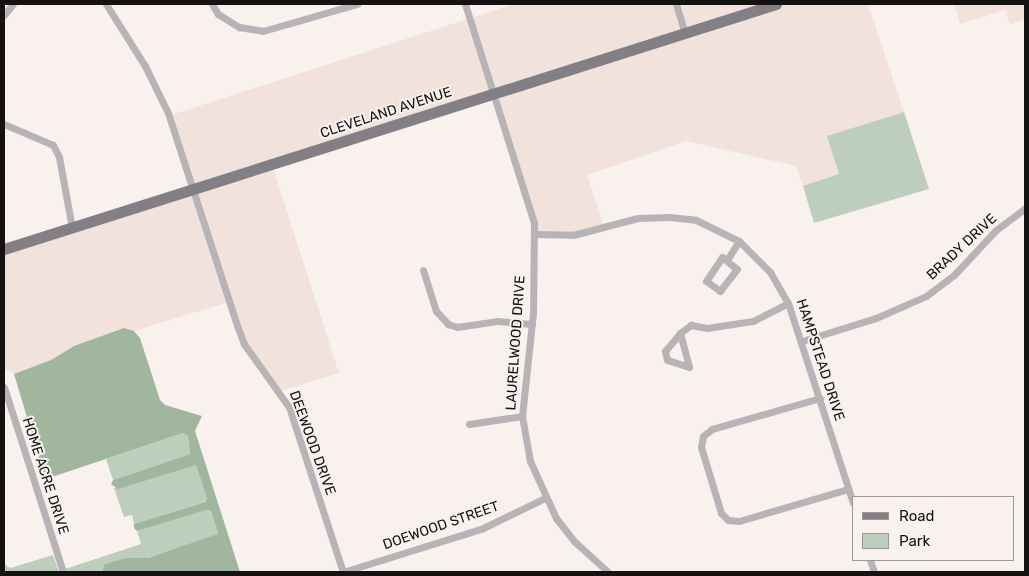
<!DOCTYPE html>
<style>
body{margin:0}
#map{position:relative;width:1029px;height:576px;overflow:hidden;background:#f8f1ee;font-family:Rubik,sans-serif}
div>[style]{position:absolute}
.built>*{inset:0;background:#f1e3dc}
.green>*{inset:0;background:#becebd}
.forest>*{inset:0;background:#a0b69f}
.street>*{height:7px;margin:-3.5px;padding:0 3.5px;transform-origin:3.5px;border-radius:3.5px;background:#b6b4b6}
.primary>*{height:11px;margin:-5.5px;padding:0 5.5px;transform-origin:5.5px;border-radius:5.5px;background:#828084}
span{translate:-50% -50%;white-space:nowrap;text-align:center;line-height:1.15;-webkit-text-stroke:4px #f8f1ee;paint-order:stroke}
.street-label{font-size:14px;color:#151312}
.frame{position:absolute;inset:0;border:5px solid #151312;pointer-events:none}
.legend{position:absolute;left:852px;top:496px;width:162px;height:65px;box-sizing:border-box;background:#f8f1ee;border:1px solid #9d9896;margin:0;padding:6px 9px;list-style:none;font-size:15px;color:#151312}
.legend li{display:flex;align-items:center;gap:10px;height:25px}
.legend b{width:25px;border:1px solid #9d9896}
</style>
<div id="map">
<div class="built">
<div style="clip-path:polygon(514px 4px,868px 4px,904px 112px,828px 136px,839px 174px,803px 186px,796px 166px,686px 141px,587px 175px,604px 227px,578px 234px,535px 234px,493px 94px,272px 165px,339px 373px,281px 391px,257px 361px,229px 302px,134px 331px,124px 329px,74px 346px,51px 360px,14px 374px,4px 368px,4px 248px,193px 189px,168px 116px)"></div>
<div style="clip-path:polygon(954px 4px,1025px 4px,1025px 19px,1010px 24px,1005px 10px,960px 24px)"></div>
</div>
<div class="green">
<div style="clip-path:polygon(904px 112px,929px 189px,814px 223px,803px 186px,839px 174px,827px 136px)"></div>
<div style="clip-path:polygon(183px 433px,188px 436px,190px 454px,113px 480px,106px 459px)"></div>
<div style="clip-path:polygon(193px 464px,196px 465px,207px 499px,204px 502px,134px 524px,132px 515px,124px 517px,114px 488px)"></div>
<div style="clip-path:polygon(207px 510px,211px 511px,218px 534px,216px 537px,147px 558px,125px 558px,106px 564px,102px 572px,66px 572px,65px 569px,141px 544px,137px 531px)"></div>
<div style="clip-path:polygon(53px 555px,59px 572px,4px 572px,4px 564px,10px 568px)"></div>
</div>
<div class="forest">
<div style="clip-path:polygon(124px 328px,134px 331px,140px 338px,160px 400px,165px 405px,202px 416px,195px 431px,240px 572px,102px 572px,105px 564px,125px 558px,148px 558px,218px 534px,211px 511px,207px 510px,137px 531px,134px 528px,134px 524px,205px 502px,207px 499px,196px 465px,118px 489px,111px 484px,113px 480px,190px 454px,188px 436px,183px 433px,49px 478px,44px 474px,14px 374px,51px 360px,74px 346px)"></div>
</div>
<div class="street">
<div style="left:106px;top:4px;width:73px;rotate:57.8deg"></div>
<div style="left:145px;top:66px;width:52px;rotate:63.9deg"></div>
<div style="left:168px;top:113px;width:226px;rotate:72deg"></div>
<div style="left:238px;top:328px;width:17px;rotate:69deg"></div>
<div style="left:244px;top:344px;width:77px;rotate:54.5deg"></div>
<div style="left:289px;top:407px;width:174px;rotate:71.9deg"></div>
<div style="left:343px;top:572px;width:147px;rotate:-17.4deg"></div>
<div style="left:483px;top:528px;width:69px;rotate:-25.8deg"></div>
<div style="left:212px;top:4px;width:12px;rotate:59deg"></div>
<div style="left:218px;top:14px;width:25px;rotate:32deg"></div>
<div style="left:239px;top:27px;width:24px;rotate:9deg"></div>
<div style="left:263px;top:31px;width:98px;rotate:-16deg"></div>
<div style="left:465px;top:4px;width:230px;rotate:72.5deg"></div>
<div style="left:534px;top:223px;width:90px;rotate:90.6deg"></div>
<div style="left:533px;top:313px;width:104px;rotate:96.1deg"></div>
<div style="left:522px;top:416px;width:46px;rotate:79.9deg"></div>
<div style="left:530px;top:461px;width:63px;rotate:65.5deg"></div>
<div style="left:556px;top:518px;width:31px;rotate:52deg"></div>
<div style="left:575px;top:542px;width:45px;rotate:42.3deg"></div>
<div style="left:676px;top:4px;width:30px;rotate:73deg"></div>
<div style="left:4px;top:15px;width:14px;rotate:-51deg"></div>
<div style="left:4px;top:124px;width:53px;rotate:23.2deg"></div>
<div style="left:53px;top:145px;width:13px;rotate:63deg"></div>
<div style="left:59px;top:157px;width:72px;rotate:79.6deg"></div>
<div style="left:534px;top:234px;width:39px;rotate:1deg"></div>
<div style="left:573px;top:235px;width:67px;rotate:-14.7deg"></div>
<div style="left:638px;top:218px;width:31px;rotate:-2deg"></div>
<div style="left:669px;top:217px;width:27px;rotate:6deg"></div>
<div style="left:696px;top:220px;width:48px;rotate:26deg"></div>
<div style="left:739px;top:241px;width:44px;rotate:45deg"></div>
<div style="left:770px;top:272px;width:36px;rotate:60deg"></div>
<div style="left:788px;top:303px;width:210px;rotate:72deg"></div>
<div style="left:722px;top:257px;width:19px;rotate:39deg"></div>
<div style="left:737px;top:269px;width:28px;rotate:128deg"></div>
<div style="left:720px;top:291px;width:17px;rotate:-144deg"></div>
<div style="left:706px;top:281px;width:29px;rotate:-56deg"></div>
<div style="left:727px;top:260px;width:22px;rotate:-58deg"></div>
<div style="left:423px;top:270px;width:43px;rotate:72.4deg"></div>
<div style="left:436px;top:311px;width:18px;rotate:47deg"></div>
<div style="left:448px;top:324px;width:9px;rotate:18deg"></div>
<div style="left:457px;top:327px;width:40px;rotate:-8.5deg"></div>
<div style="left:497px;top:321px;width:35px;rotate:5deg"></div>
<div style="left:680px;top:333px;width:14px;rotate:-36deg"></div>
<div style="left:691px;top:325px;width:16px;rotate:11deg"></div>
<div style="left:707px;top:328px;width:47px;rotate:-8.7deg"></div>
<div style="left:753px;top:321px;width:39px;rotate:-27deg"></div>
<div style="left:680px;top:333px;width:35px;rotate:75deg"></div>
<div style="left:689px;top:367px;width:23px;rotate:-162deg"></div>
<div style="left:667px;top:360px;width:9px;rotate:-103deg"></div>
<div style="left:665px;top:351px;width:23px;rotate:-50deg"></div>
<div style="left:802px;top:341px;width:77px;rotate:-17.3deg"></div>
<div style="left:876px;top:318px;width:55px;rotate:-23.7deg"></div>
<div style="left:926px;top:296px;width:35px;rotate:-37deg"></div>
<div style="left:954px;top:275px;width:62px;rotate:-47deg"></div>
<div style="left:996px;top:230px;width:36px;rotate:-37deg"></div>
<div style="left:4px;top:387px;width:194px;rotate:72.3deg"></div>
<div style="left:820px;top:398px;width:112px;rotate:164deg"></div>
<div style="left:712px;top:429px;width:11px;rotate:142deg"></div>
<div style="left:703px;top:436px;width:11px;rotate:100deg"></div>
<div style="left:701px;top:447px;width:69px;rotate:73.1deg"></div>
<div style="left:721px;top:513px;width:10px;rotate:45deg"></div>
<div style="left:728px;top:520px;width:11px;rotate:5deg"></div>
<div style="left:739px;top:521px;width:114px;rotate:-16.4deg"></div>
<div style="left:469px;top:424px;width:54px;rotate:-8.6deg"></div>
<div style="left:870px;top:560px;width:13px;rotate:72deg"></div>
</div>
<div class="primary">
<div style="left:4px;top:249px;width:810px;rotate:-17.61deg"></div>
</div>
<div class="street-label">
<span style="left:386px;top:113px;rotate:-18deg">CLEVELAND AVENUE</span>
<span style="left:962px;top:247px;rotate:-43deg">BRADY DRIVE</span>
<span style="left:516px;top:343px;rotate:-86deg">LAURELWOOD DRIVE</span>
<span style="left:820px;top:360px;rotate:72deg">HAMPSTEAD DRIVE</span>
<span style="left:312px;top:443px;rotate:70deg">DEEWOOD DRIVE</span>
<span style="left:45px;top:476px;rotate:72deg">HOME ACRE DRIVE</span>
<span style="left:441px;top:526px;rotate:-19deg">DOEWOOD STREET</span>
</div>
<div class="frame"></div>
<ul class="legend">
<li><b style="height:6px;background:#828084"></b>Road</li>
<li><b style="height:14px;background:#becebd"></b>Park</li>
</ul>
</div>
